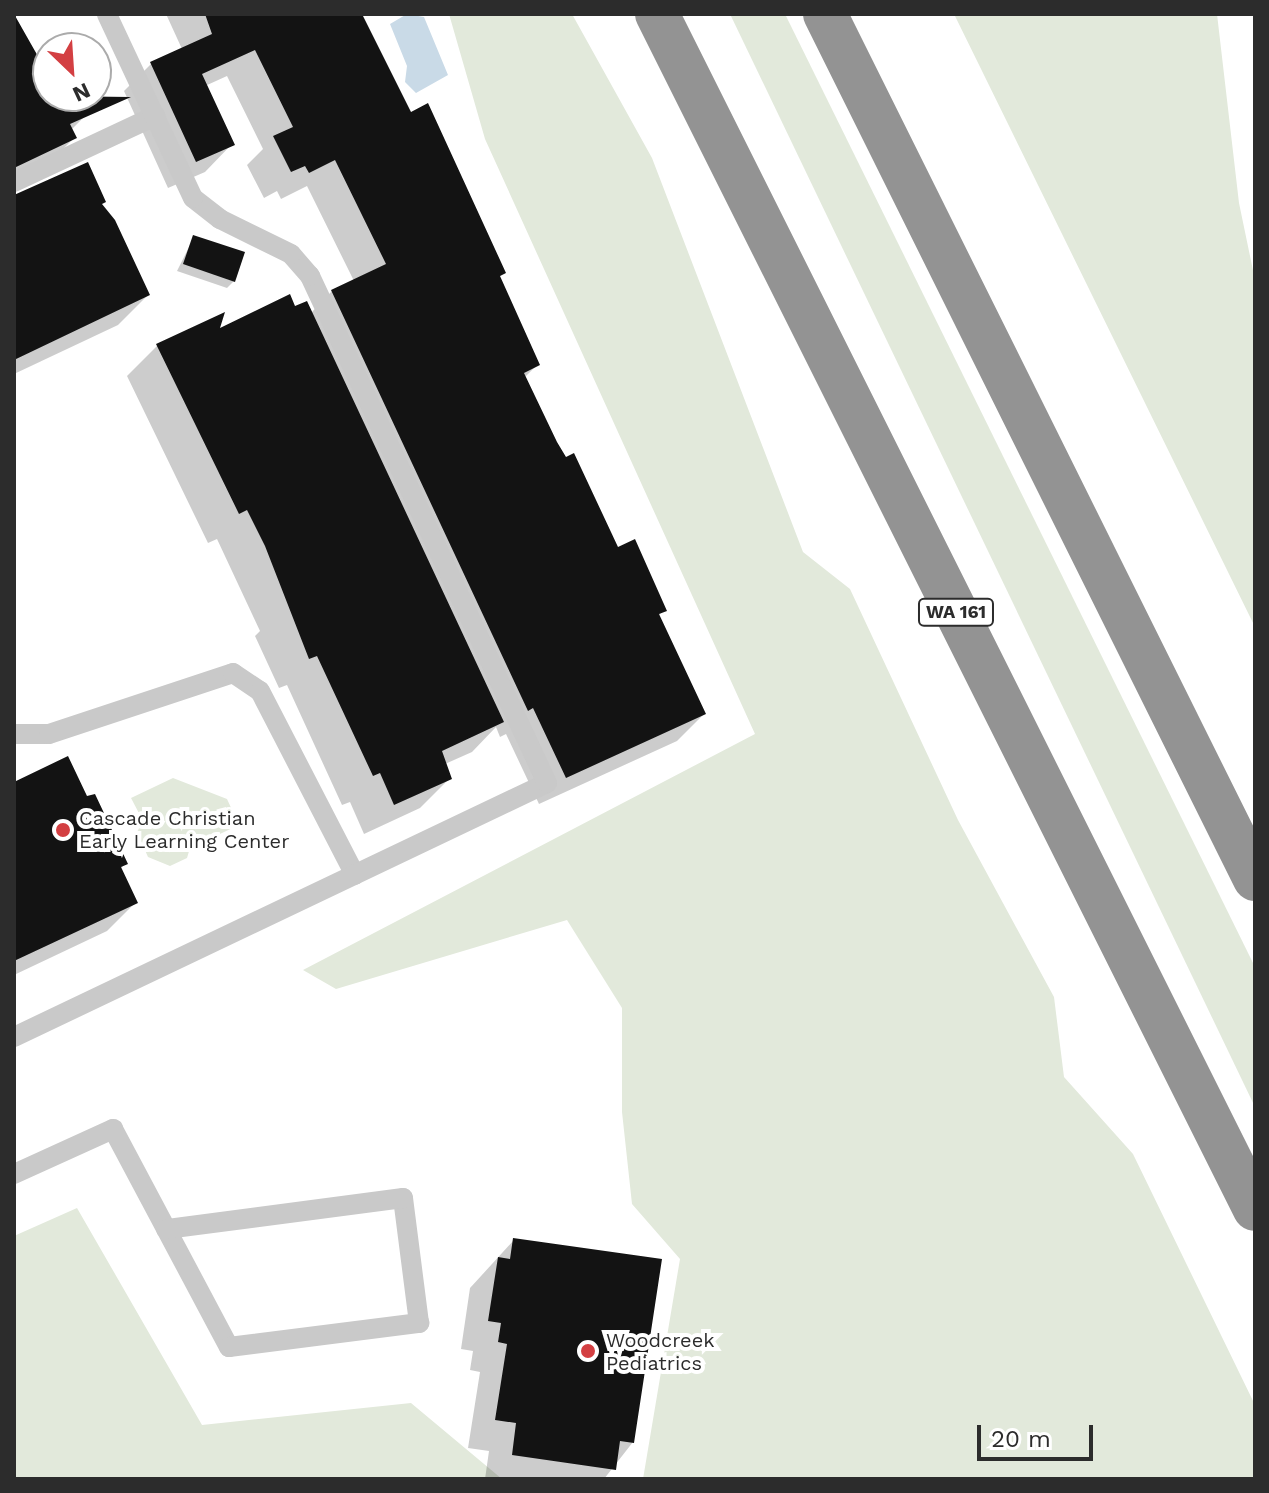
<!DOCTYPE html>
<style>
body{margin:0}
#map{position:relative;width:1269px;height:1493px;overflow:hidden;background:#fff;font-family:"Work Sans",sans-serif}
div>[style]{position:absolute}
.green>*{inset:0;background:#e2e9db}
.water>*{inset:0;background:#c9dae7}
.shadow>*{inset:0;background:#0003}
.building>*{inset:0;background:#131313}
.lane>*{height:20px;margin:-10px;padding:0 10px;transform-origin:10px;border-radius:10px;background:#c9c9c9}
.highway>*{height:44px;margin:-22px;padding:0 22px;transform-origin:22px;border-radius:22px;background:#939393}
.dots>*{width:22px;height:22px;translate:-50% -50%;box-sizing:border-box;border:4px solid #fff;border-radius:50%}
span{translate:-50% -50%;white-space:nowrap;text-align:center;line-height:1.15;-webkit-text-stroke:8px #fff;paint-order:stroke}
.shield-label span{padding:2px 6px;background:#fff;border:2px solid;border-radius:6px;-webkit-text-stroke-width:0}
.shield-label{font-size:18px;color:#2c2c2c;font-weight:700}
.poi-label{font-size:20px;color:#2c2c2c}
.left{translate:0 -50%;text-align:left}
.frame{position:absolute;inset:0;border:16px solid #2c2c2c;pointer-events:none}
.north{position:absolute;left:32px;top:32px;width:80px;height:80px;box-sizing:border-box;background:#fff;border:2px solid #ababab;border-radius:50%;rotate:155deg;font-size:22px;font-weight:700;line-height:32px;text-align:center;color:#2c2c2c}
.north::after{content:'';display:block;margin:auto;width:28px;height:36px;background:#d33f42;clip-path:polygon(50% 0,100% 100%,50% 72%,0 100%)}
.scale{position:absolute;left:977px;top:1425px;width:116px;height:36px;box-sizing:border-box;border:4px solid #2c2c2c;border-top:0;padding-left:10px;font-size:24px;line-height:28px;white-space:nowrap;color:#2c2c2c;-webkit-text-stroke:6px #fff;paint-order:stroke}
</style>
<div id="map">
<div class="green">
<div style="clip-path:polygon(449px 14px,572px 14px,652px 158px,803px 552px,850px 589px,958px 820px,1054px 997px,1064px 1077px,1133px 1154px,1255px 1405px,1255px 1479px,643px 1479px,680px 1259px,632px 1204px,622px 1112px,622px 1008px,567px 920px,336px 989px,303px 970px,755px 734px,485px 139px)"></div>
<div style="clip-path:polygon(730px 14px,785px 14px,1255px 967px,1255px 1107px)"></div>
<div style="clip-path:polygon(954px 14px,1217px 14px,1239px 203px,1255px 280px,1255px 627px)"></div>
<div style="clip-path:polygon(173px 778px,227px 799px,239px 825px,190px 848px,187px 858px,170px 866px,148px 857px,137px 832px,143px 821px,131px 798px)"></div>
<div style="clip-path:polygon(77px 1208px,202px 1425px,411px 1403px,502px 1479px,14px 1479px,14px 1236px)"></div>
</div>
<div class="water">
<div style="clip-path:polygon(407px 14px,424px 17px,448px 75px,416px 93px,405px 82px,407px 66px,390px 24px)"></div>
</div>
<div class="shadow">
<div style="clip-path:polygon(14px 14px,48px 79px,48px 96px,75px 96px,85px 116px,71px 130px,74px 138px,44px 168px,14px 183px)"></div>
<div style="clip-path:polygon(166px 14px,360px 14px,410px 115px,504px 273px,498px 278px,537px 365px,524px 378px,555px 443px,617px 550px,664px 610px,658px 616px,704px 714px,677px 741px,539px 804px,506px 734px,500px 737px,496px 727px,472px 752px,445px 764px,450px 778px,420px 808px,364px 834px,350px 802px,342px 805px,287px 685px,279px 688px,255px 636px,260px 631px,217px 539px,208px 543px,127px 376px,157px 346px,222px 316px,216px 332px,294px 309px,311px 313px,332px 291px,354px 281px,307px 186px,281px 199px,277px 191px,264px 198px,247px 165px,263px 149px,227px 76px,205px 86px,232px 144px,205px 172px,168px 188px,124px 91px,151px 64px,182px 49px)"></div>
<div style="clip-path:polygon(14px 194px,100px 205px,148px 295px,118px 325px,14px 374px)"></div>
<div style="clip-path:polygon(194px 237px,234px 281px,227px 288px,177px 271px)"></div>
<div style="clip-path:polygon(14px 784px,86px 799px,125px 864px,120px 869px,136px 902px,107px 931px,14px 975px)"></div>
<div style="clip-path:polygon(514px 1240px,633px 1442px,604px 1479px,485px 1479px,489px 1451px,468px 1448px,480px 1372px,470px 1370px,473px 1351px,461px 1349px,470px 1288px)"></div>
</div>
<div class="building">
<div style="clip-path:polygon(14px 14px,48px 74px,48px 96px,131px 97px,70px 124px,77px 138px,14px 168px)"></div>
<div style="clip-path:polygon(205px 14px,362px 14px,411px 112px,428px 103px,506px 273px,500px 276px,540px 365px,524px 373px,557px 442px,566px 457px,574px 453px,618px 547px,635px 539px,667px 611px,659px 614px,706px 714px,566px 778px,533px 708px,528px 711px,331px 290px,386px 264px,335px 160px,309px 173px,305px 166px,291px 172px,273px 136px,293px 127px,255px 50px,202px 74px,235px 145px,196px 162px,150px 62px,212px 34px)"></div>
<div style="clip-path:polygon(88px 162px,106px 202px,102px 204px,115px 220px,150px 295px,14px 360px,14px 195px)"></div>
<div style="clip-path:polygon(193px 235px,245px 252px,235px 282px,183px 264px)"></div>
<div style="clip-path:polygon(290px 294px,295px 306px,307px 301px,504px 722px,442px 751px,452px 779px,394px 805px,380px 773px,373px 776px,317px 656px,309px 659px,265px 546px,247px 510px,239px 514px,156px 344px,225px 312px,220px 328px)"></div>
<div style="clip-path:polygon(68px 756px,87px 796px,95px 794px,128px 864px,121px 867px,138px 903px,14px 961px,14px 782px)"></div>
<div style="clip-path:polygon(513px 1238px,662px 1259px,634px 1443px,620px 1441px,616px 1470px,512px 1455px,516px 1423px,495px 1420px,507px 1344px,498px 1342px,501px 1323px,488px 1321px,498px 1257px,510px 1259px)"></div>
</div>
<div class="lane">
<div style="left:14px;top:182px;width:156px;rotate:-25.1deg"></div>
<div style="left:14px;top:734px;width:35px"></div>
<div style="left:49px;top:734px;width:194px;rotate:-18.3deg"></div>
<div style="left:233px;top:673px;width:32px;rotate:34deg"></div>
<div style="left:260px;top:691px;width:207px;rotate:62.7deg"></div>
<div style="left:14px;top:1037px;width:590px;rotate:-25.48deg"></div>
<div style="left:547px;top:783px;width:560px;rotate:-115.05deg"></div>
<div style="left:310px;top:276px;width:29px;rotate:-131deg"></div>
<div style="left:291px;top:254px;width:79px;rotate:-153.8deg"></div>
<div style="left:220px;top:219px;width:34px;rotate:-142deg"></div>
<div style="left:193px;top:198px;width:203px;rotate:-115.1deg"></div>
<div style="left:14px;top:1174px;width:109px;rotate:-24.4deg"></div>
<div style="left:113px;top:1129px;width:247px;rotate:62deg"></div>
<div style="left:229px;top:1347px;width:192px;rotate:-7.2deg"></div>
<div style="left:419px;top:1323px;width:126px;rotate:-97.3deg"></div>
<div style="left:403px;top:1198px;width:239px;rotate:172.5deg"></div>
</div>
<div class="highway">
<div style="left:657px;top:14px;width:1336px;rotate:63.42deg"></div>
<div style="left:825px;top:14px;width:966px;rotate:63.57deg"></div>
</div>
<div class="dots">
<div style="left:63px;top:830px;background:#d33f42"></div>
<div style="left:588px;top:1351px;background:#d33f42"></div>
</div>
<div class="shield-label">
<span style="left:956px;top:612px">WA 161</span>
</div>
<div class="poi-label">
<span class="left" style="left:79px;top:830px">Cascade Christian<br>Early Learning Center</span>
<span class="left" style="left:606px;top:1352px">Woodcreek<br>Pediatrics</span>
</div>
<div class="frame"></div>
<div class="north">N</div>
<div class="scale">20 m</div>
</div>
